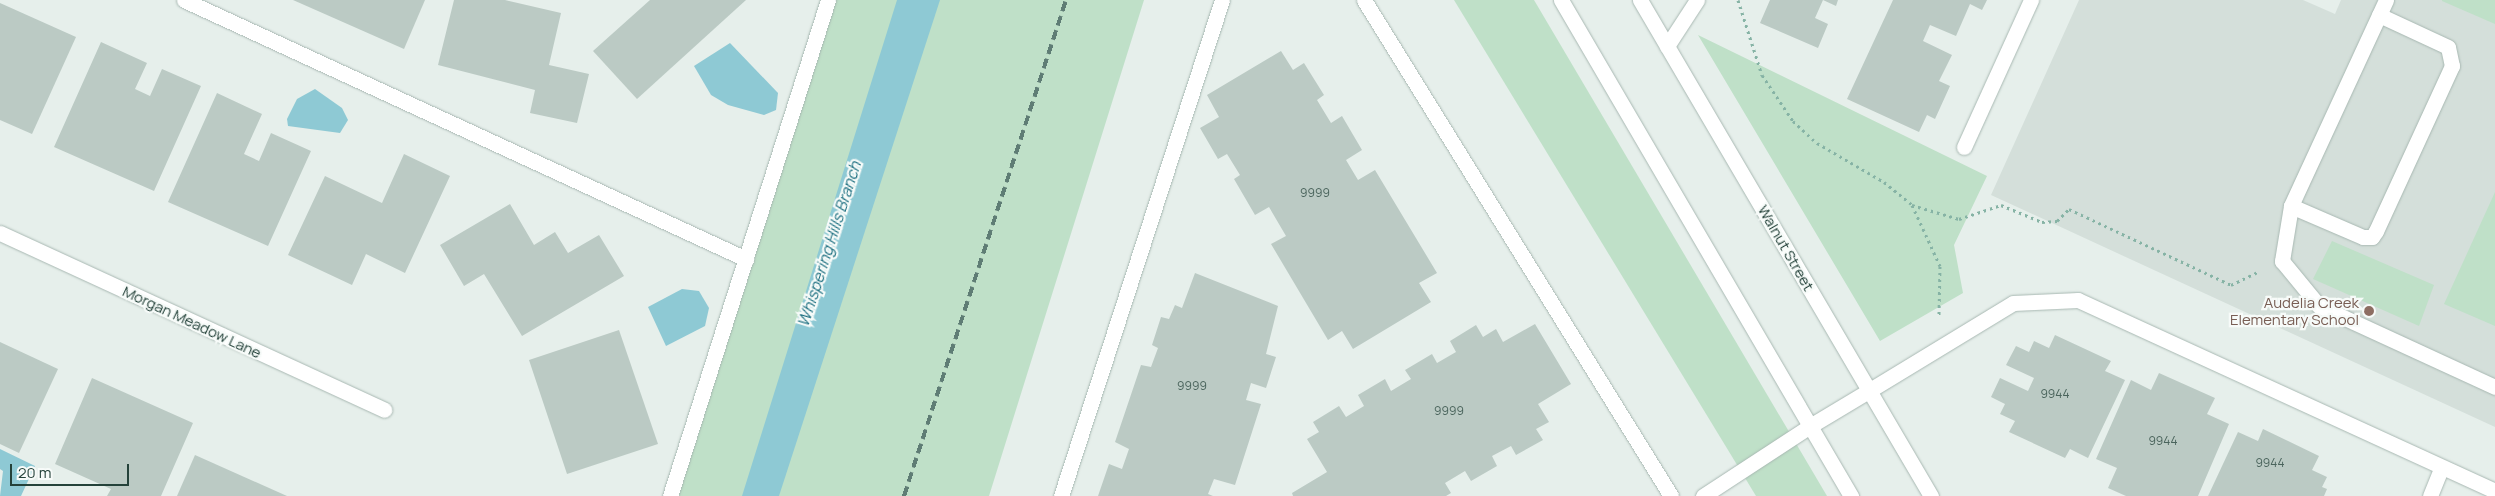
<!DOCTYPE html>
<style>
body{margin:0}
#map{position:relative;width:2495px;height:496px;overflow:hidden;background:#e6efeb;font-family:Manrope,sans-serif}
div>[style]{position:absolute}
.built>*{inset:0;background:#d4dfda}
.green>*{inset:0;background:#bfe0c8}
.water>*{inset:0;background:#8ec9d4}
.building>*{inset:0;background:#bbcac4}
.path>*{height:3px;margin-top:-1.5px;transform-origin:0;background:repeating-linear-gradient(90deg,#86b3a5 0 2.5px,transparent 0 6.5px)}
.roads{filter:drop-shadow(0 0 1px #a8b8b2) drop-shadow(0 0 1px #a8b8b2)}
.lane>*{height:15px;margin:-7.5px;padding:0 7.5px;transform-origin:7.5px;border-radius:7.5px;background:#fff}
.street>*{height:15px;margin:-7.5px;padding:0 7.5px;transform-origin:7.5px;border-radius:7.5px;background:#fff}
.secondary>*{height:15px;margin:-7.5px;padding:0 7.5px;transform-origin:7.5px;border-radius:7.5px;background:#fff}
.rail>*{height:4px;margin-top:-2px;transform-origin:0;background:repeating-linear-gradient(90deg,#5f7d75 0 10px,transparent 0 15px)}
.dots>*{width:14px;height:14px;translate:-50% -50%;box-sizing:border-box;border:2px solid #f7fbf9;border-radius:50%}
span{translate:-50% -50%;white-space:nowrap;text-align:center;line-height:1.15;-webkit-text-stroke:4.5px #f7fbf9;paint-order:stroke}
.number-label{font-size:12px;color:#4a645c}
.number-label span{-webkit-text-stroke-width:0}
.street-label{font-size:15px;color:#24423a}
.education-label{font-size:15px;color:#785e54}
.right{translate:-100% -50%;text-align:right}
.water-label{font-size:16px;color:#1c6f80;font-style:italic}
.scale{position:absolute;left:10px;top:464px;width:119px;height:22px;box-sizing:border-box;border:2px solid #24423a;border-top:0;padding-left:6px;font-size:15px;line-height:18px;white-space:nowrap;color:#24423a;-webkit-text-stroke:4px #f7fbf9;paint-order:stroke}
</style>
<div id="map">
<div class="built">
<div style="clip-path:polygon(2079px 0,2303px 0,2335px 14px,2341px 0,2495px 0,2495px 427px,1991px 195px)"></div>
</div>
<div class="green">
<div style="clip-path:polygon(828px 0,1144px 0,989px 496px,668px 496px)"></div>
<div style="clip-path:polygon(1454px 0,1534px 0,1827px 496px,1756px 496px)"></div>
<div style="clip-path:polygon(2442px 0,2495px 0,2495px 24px,2442px 1px)"></div>
<div style="clip-path:polygon(1698px 35px,1987px 176px,1954px 245px,1963px 293px,1880px 341px)"></div>
<div style="clip-path:polygon(2495px 192px,2495px 326px,2444px 304px)"></div>
<div style="clip-path:polygon(2332px 241px,2434px 285px,2419px 326px,2313px 279px)"></div>
</div>
<div class="water">
<div style="clip-path:polygon(897px 0,940px 0,779px 496px,742px 496px)"></div>
<div style="clip-path:polygon(730px 43px,778px 93px,776px 110px,764px 115px,728px 105px,711px 95px,694px 66px)"></div>
<div style="clip-path:polygon(315px 89px,342px 108px,348px 120px,340px 133px,288px 126px,287px 119px,297px 99px)"></div>
<div style="clip-path:polygon(682px 289px,699px 291px,709px 308px,705px 326px,666px 346px,648px 307px)"></div>
<div style="clip-path:polygon(0 449px,35px 466px,21px 496px,0 496px,3px 471px,0 469px)"></div>
</div>
<div class="building">
<div style="clip-path:polygon(293px 0,425px 0,404px 49px)"></div>
<div style="clip-path:polygon(454px 0,505px 0,561px 13px,549px 65px,589px 74px,577px 123px,530px 113px,535px 90px,438px 65px)"></div>
<div style="clip-path:polygon(650px 0,746px 0,637px 99px,593px 51px)"></div>
<div style="clip-path:polygon(1770px 0,1838px 0,1836px 6px,1823px 0,1815px 18px,1828px 24px,1818px 48px,1760px 23px)"></div>
<div style="clip-path:polygon(1893px 0,1987px 0,1982px 10px,1970px 4px,1956px 36px,1930px 25px,1923px 41px,1952px 55px,1939px 81px,1950px 86px,1935px 119px,1927px 115px,1919px 132px,1847px 99px)"></div>
<div style="clip-path:polygon(0 3px,76px 37px,32px 134px,0 120px)"></div>
<div style="clip-path:polygon(101px 42px,147px 63px,135px 89px,150px 96px,162px 69px,201px 86px,154px 191px,54px 147px)"></div>
<div style="clip-path:polygon(1281px 51px,1293px 70px,1304px 63px,1324px 95px,1317px 100px,1331px 123px,1342px 116px,1362px 150px,1346px 160px,1358px 180px,1375px 170px,1437px 273px,1419px 283px,1431px 302px,1353px 349px,1342px 331px,1328px 340px,1271px 244px,1286px 236px,1269px 207px,1255px 215px,1234px 179px,1240px 175px,1227px 154px,1218px 159px,1200px 128px,1219px 117px,1207px 95px)"></div>
<div style="clip-path:polygon(217px 93px,262px 114px,244px 154px,259px 161px,271px 133px,311px 151px,268px 246px,168px 202px)"></div>
<div style="clip-path:polygon(404px 154px,450px 176px,405px 273px,366px 254px,352px 285px,288px 255px,325px 176px,382px 203px)"></div>
<div style="clip-path:polygon(510px 204px,534px 245px,555px 232px,568px 253px,599px 235px,624px 276px,522px 336px,484px 274px,464px 286px,440px 245px)"></div>
<div style="clip-path:polygon(1195px 273px,1278px 306px,1266px 354px,1276px 357px,1266px 388px,1251px 383px,1246px 400px,1261px 404px,1235px 485px,1214px 479px,1208px 494px,1213px 496px,1098px 496px,1109px 464px,1122px 469px,1129px 449px,1115px 442px,1141px 365px,1151px 367px,1158px 348px,1152px 345px,1161px 317px,1169px 319px,1175px 305px,1182px 308px)"></div>
<div style="clip-path:polygon(1535px 324px,1571px 384px,1538px 404px,1549px 422px,1536px 429px,1543px 440px,1516px 455px,1511px 446px,1492px 456px,1497px 466px,1471px 481px,1465px 471px,1445px 483px,1451px 493px,1446px 496px,1293px 496px,1292px 493px,1327px 472px,1307px 439px,1319px 432px,1313px 422px,1339px 406px,1346px 417px,1364px 406px,1358px 395px,1385px 379px,1391px 391px,1411px 379px,1405px 370px,1432px 354px,1437px 363px,1456px 352px,1450px 341px,1476px 325px,1483px 337px,1496px 329px,1503px 342px)"></div>
<div style="clip-path:polygon(619px 330px,658px 444px,567px 474px,529px 360px)"></div>
<div style="clip-path:polygon(2055px 335px,2111px 361px,2105px 371px,2125px 380px,2088px 458px,2070px 449px,2065px 458px,2009px 432px,2015px 421px,2000px 414px,2005px 404px,1991px 397px,2000px 378px,2028px 391px,2034px 378px,2006px 365px,2016px 346px,2029px 352px,2034px 341px,2049px 348px)"></div>
<div style="clip-path:polygon(0 342px,58px 369px,19px 453px,0 444px)"></div>
<div style="clip-path:polygon(2159px 373px,2215px 398px,2207px 414px,2229px 424px,2198px 496px,2126px 496px,2108px 488px,2117px 468px,2096px 459px,2131px 380px,2151px 390px)"></div>
<div style="clip-path:polygon(92px 378px,193px 423px,161px 496px,107px 496px,111px 489px,55px 464px)"></div>
<div style="clip-path:polygon(2263px 429px,2319px 456px,2312px 470px,2327px 477px,2322px 487px,2327px 489px,2324px 496px,2208px 496px,2238px 432px,2258px 441px)"></div>
<div style="clip-path:polygon(195px 455px,287px 496px,177px 496px)"></div>
</div>
<div class="path">
<div style="left:1738px;top:0;width:79px;rotate:72.3deg"></div>
<div style="left:1762px;top:75px;width:55px;rotate:56deg"></div>
<div style="left:1793px;top:121px;width:33px;rotate:43deg"></div>
<div style="left:1817px;top:143px;width:78px;rotate:30.2deg"></div>
<div style="left:1884px;top:182px;width:36px;rotate:39deg"></div>
<div style="left:1912px;top:205px;width:67px;rotate:65.3deg"></div>
<div style="left:1940px;top:266px;width:49px;rotate:91.2deg"></div>
<div style="left:1912px;top:205px;width:49px;rotate:16.6deg"></div>
<div style="left:1959px;top:219px;width:44px;rotate:-18.4deg"></div>
<div style="left:2001px;top:205px;width:44px;rotate:22.5deg"></div>
<div style="left:2042px;top:222px;width:15px;rotate:-4deg"></div>
<div style="left:2057px;top:221px;width:17px;rotate:-45deg"></div>
<div style="left:2069px;top:209px;width:179px;rotate:25.1deg"></div>
<div style="left:2231px;top:285px;width:30px;rotate:-26deg"></div>
</div>
<div class="roads">
<div class="lane">
<div style="left:184px;top:0;width:619px;rotate:24.74deg"></div>
<div style="left:1364px;top:0;width:583px;rotate:58.24deg"></div>
<div style="left:2386px;top:0;width:227px;rotate:114.8deg"></div>
<div style="left:2291px;top:206px;width:56px;rotate:99.3deg"></div>
<div style="left:2282px;top:261px;width:58px;rotate:50.6deg"></div>
<div style="left:2319px;top:306px;width:194px;rotate:24.7deg"></div>
<div style="left:1667px;top:46px;width:55px;rotate:-56.9deg"></div>
<div style="left:1964px;top:147px;width:162px;rotate:-65.5deg"></div>
<div style="left:2291px;top:206px;width:78px;rotate:23.3deg"></div>
<div style="left:2363px;top:237px;width:9px"></div>
<div style="left:2372px;top:237px;width:7px;rotate:-56deg"></div>
<div style="left:2376px;top:231px;width:182px;rotate:-65.3deg"></div>
<div style="left:2452px;top:66px;width:19px;rotate:-102deg"></div>
<div style="left:2448px;top:47px;width:76px;rotate:-155.1deg"></div>
<div style="left:1870px;top:390px;width:167px;rotate:-31.3deg"></div>
<div style="left:2013px;top:303px;width:65px;rotate:-2.6deg"></div>
<div style="left:2078px;top:300px;width:459px;rotate:24.6deg"></div>
<div style="left:670px;top:496px;width:521px;rotate:-72.33deg"></div>
<div style="left:1061px;top:496px;width:521px;rotate:-72.02deg"></div>
<div style="left:1703px;top:496px;width:128px;rotate:-33.2deg"></div>
<div style="left:2430px;top:496px;width:31px;rotate:-68deg"></div>
</div>
<div class="street">
<div style="left:0;top:233px;width:423px;rotate:24.7deg"></div>
</div>
<div class="secondary">
<div style="left:1561px;top:0;width:575px;rotate:59.69deg"></div>
<div style="left:1640px;top:0;width:575px;rotate:59.6deg"></div>
<div style="left:1810px;top:426px;width:70px;rotate:-31deg"></div>
</div>
</div>
<div class="rail">
<div style="left:904px;top:496px;width:522px;rotate:-71.91deg"></div>
</div>
<div class="dots">
<div style="left:2369px;top:311px;background:#8d6e63"></div>
</div>
<div class="number-label">
<span style="left:1315px;top:193px">9999</span>
<span style="left:1192px;top:386px">9999</span>
<span style="left:2055px;top:394px">9944</span>
<span style="left:1449px;top:411px">9999</span>
<span style="left:2163px;top:441px">9944</span>
<span style="left:2270px;top:463px">9944</span>
</div>
<div class="street-label">
<span style="left:1786px;top:248px;rotate:60deg">Walnut Street</span>
<span style="left:192px;top:322px;rotate:25deg">Morgan Meadow Lane</span>
</div>
<div class="education-label">
<span class="right" style="left:2359px;top:311px">Audelia Creek<br>Elementary School</span>
</div>
<div class="water-label">
<span style="left:829px;top:244px;rotate:-72deg">Whispering Hills Branch</span>
</div>
<div class="scale">20 m</div>
</div>
